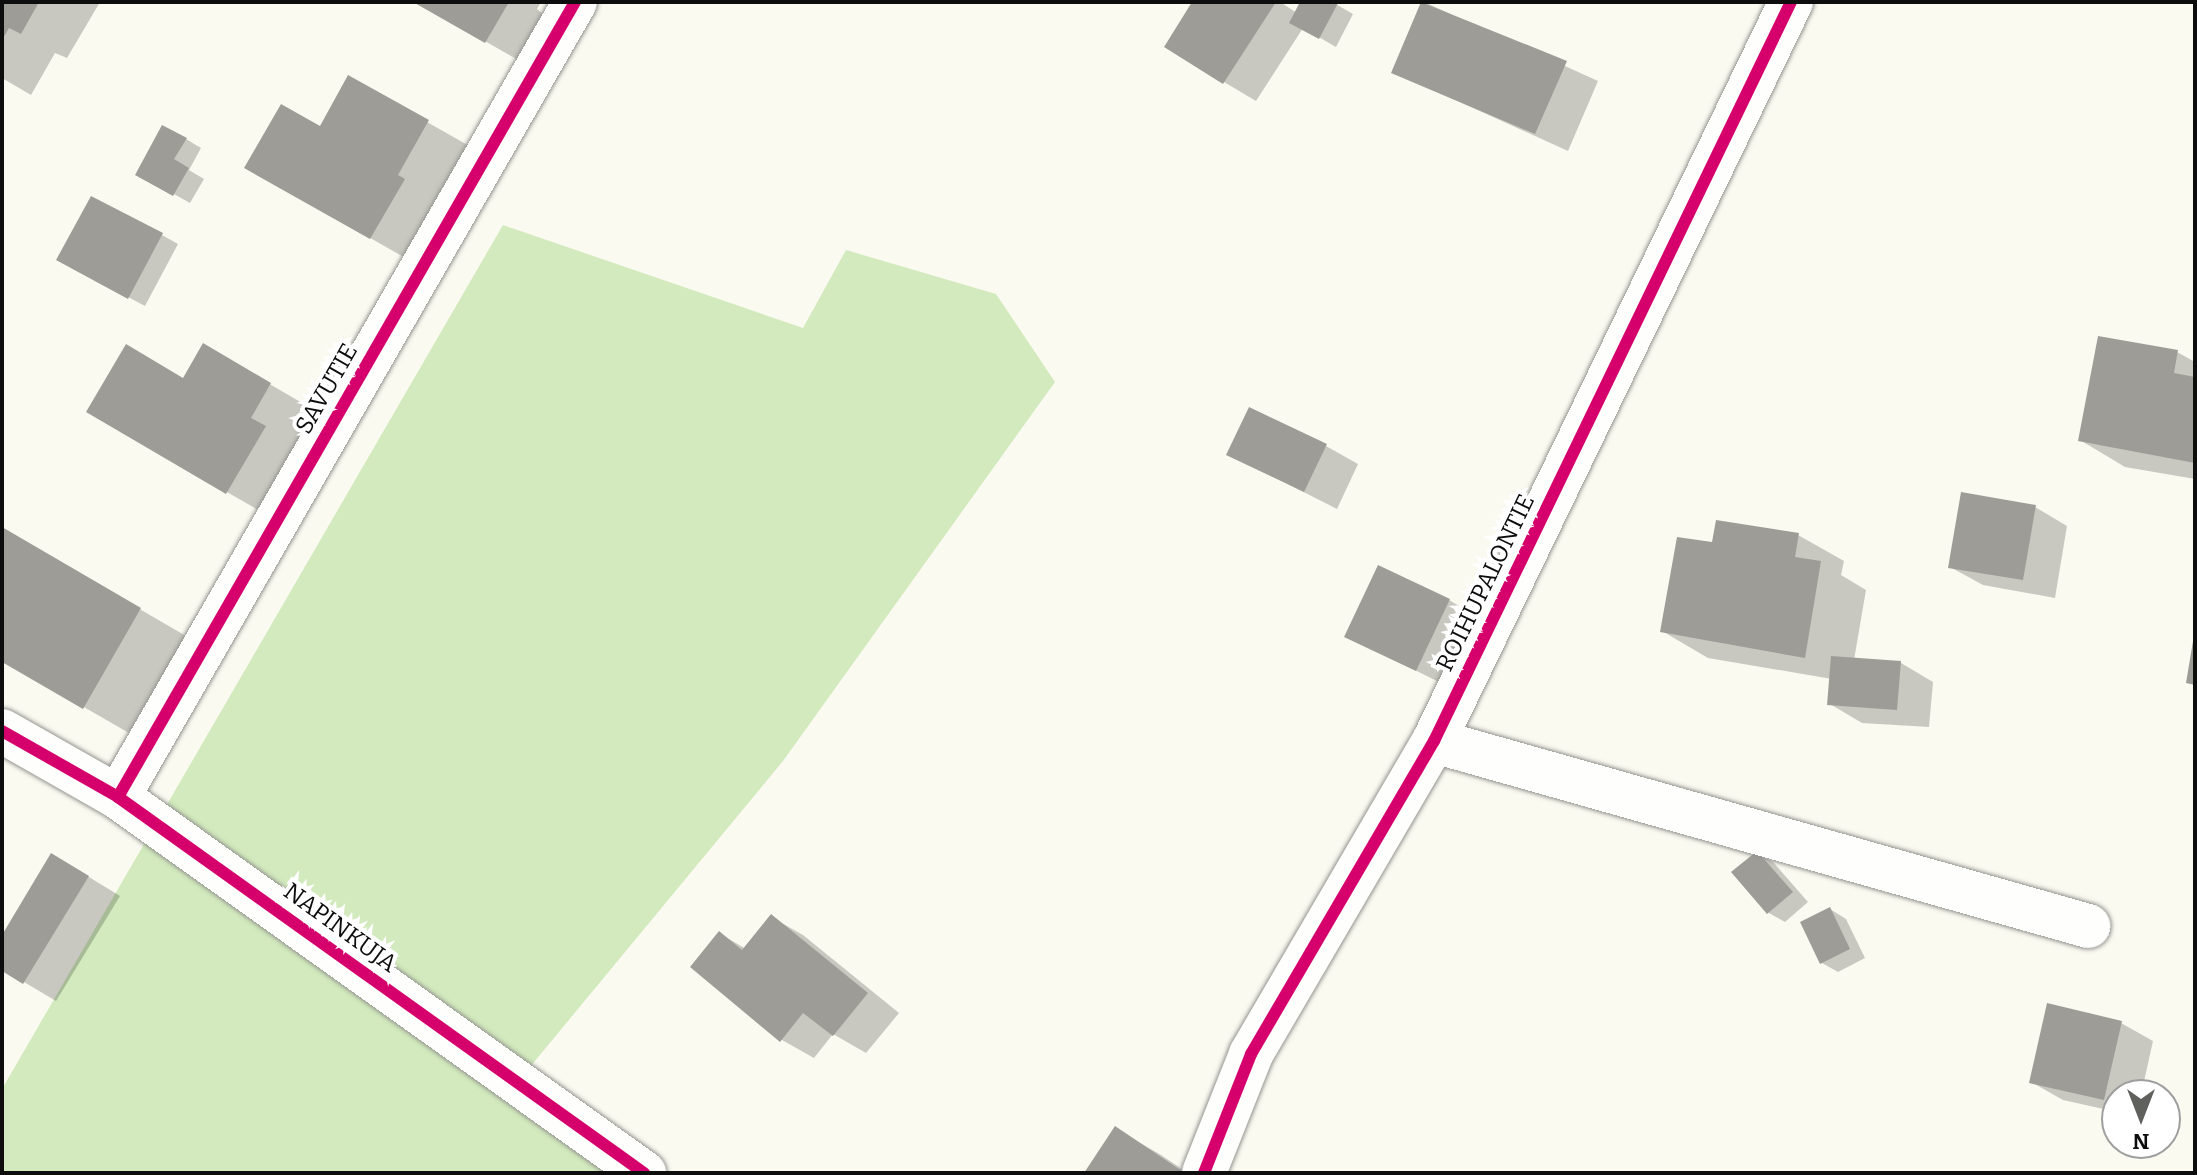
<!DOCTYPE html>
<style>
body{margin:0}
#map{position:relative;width:2197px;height:1175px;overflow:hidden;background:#fbfaf1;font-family:Bitter,serif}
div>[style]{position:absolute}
.forest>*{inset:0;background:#d2eabd}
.shadow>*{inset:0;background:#0003}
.building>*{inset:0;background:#9e9c97}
.roads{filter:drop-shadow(0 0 2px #949490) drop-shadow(0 0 2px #949490)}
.minor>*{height:44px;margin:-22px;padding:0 22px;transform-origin:22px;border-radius:22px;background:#fefefd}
.cycleway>*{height:12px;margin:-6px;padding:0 6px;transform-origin:6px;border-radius:6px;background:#d6006c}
span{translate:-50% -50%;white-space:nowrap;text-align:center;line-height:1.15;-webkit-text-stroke:8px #fff;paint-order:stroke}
.street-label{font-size:24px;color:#0d0d0d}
.frame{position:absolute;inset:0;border:4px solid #0d0d0d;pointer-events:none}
.north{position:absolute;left:2101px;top:1079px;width:80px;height:80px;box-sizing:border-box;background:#fff;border:2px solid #9e9e9e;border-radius:50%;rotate:180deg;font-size:22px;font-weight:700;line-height:32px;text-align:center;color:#0d0d0d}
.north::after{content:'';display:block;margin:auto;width:28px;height:36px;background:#60605d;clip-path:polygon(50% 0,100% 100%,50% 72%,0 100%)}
</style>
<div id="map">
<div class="forest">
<div style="clip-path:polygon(503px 225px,803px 328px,846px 250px,996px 294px,1055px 382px,783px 761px,506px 1096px,628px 1173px,2px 1173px,2px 1089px)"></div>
</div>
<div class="shadow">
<div style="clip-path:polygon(2px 2px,100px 2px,67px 58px,55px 53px,31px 95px,2px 78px)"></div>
<div style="clip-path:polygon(417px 2px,541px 2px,537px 9px,544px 15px,518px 60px)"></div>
<div style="clip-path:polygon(1195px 2px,1280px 2px,1297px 13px,1303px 2px,1332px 2px,1353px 14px,1336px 47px,1303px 28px,1256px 101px,1224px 82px)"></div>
<div style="clip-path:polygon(1424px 2px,1598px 81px,1568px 151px,1394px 72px)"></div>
<div style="clip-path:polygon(349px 78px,473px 148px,416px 264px,247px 168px,321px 128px)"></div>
<div style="clip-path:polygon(186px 139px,201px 148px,189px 170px,204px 179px,190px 203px,138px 174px)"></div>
<div style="clip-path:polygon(162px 235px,178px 244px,145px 306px,75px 269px)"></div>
<div style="clip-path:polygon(204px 346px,316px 411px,272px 518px,88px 412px,184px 380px)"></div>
<div style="clip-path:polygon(2177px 352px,2195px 362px,2195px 479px,2125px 467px,2080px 440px)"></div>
<div style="clip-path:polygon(1326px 446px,1358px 464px,1337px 509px,1229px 454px)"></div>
<div style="clip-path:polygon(2035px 507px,2067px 526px,2055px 598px,1983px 585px,1950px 567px)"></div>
<div style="clip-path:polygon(2px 529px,186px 636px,129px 733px,2px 660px)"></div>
<div style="clip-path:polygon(1798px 535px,1844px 561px,1841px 575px,1866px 590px,1854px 660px,1901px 663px,1933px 682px,1929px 727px,1862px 723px,1830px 704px,1832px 679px,1708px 658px,1662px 631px,1714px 545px)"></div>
<div style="clip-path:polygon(1449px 600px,1481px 619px,1449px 687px,1346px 636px)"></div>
<div style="clip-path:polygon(1757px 853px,1773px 862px,1808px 902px,1785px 922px,1769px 913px,1734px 873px)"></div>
<div style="clip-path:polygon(84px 874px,120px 896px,56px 1001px,2px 969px,2px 939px)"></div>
<div style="clip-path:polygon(1830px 909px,1846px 919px,1865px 958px,1838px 972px,1822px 963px)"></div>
<div style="clip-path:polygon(771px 917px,803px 935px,899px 1013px,866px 1053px,833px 1034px,814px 1058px,782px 1040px,719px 933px,746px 949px)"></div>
<div style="clip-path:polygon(2121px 1023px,2153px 1041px,2141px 1095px,2117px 1095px,2117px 1112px,2063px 1100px,2031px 1082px)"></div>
<div style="clip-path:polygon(1116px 1129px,1161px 1155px,1188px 1173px,1086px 1173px)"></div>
</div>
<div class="building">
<div style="clip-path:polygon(2px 2px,39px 2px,21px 34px,9px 28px,2px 40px)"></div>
<div style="clip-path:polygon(413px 2px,509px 2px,485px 43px)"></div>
<div style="clip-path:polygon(1192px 2px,1276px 2px,1223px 84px,1164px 47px)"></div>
<div style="clip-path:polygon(1300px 2px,1338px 3px,1319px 39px,1289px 23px)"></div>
<div style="clip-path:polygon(1421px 2px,1567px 61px,1535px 134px,1391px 73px)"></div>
<div style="clip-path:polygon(348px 75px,429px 120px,398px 175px,405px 179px,370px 239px,244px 168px,281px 104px,320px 126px)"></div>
<div style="clip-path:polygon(162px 125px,187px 138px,174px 159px,189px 168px,173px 196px,135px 175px)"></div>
<div style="clip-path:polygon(91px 196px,163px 233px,128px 299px,56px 260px)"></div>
<div style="clip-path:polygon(2098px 336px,2178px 350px,2174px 373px,2195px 377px,2195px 463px,2078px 441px)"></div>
<div style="clip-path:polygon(203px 343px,271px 383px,251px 418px,266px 426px,226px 494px,86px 412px,126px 344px,183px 378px)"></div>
<div style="clip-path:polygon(1249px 407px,1327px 444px,1304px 492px,1226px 455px)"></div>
<div style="clip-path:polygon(1961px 492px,2036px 505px,2023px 580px,1948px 568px)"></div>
<div style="clip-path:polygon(1716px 520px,1799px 533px,1795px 557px,1821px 561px,1805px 658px,1660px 632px,1677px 537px,1712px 542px)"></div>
<div style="clip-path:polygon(2px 527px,141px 608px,83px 709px,2px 662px)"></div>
<div style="clip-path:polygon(1378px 565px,1450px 599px,1416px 671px,1344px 637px)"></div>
<div style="clip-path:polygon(2193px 641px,2195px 641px,2195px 685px,2186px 683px)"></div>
<div style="clip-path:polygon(1831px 656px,1901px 661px,1897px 710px,1827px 705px)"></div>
<div style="clip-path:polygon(1757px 851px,1793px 892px,1767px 914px,1731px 872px)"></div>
<div style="clip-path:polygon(51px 853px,89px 876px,23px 984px,2px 971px,2px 935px)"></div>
<div style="clip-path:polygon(1830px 907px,1850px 949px,1820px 964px,1800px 922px)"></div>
<div style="clip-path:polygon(771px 914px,868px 993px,833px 1036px,803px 1013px,780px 1042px,690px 967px,719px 931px,742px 950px)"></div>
<div style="clip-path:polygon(2047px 1003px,2122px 1021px,2104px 1100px,2029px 1083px)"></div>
<div style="clip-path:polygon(1115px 1126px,1185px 1173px,1084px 1173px)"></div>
</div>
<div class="roads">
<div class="minor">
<div style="left:2px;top:731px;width:133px;rotate:29.6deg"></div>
<div style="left:118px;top:797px;width:647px;rotate:35.56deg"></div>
<div style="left:1434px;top:741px;width:680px;rotate:15.79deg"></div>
<div style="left:118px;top:797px;width:917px;rotate:-60.11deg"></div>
<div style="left:1204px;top:1173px;width:128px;rotate:-68.4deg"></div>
<div style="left:1251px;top:1054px;width:363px;rotate:-59.7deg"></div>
<div style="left:1434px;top:741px;width:821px;rotate:-64.22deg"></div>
</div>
</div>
<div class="cycleway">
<div style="left:2px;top:731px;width:133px;rotate:29.6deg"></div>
<div style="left:118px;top:797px;width:647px;rotate:35.56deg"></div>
<div style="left:118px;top:797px;width:917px;rotate:-60.11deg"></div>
<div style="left:1204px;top:1173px;width:128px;rotate:-68.4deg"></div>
<div style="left:1251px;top:1054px;width:363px;rotate:-59.7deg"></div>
<div style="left:1434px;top:741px;width:821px;rotate:-64.22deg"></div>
</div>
<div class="street-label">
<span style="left:327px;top:389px;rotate:-60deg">SAVUTIE</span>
<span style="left:1486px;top:583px;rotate:-64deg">ROIHUPALONTIE</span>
<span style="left:340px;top:928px;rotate:36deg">NAPINKUJA</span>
</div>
<div class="frame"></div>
<div class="north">N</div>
</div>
